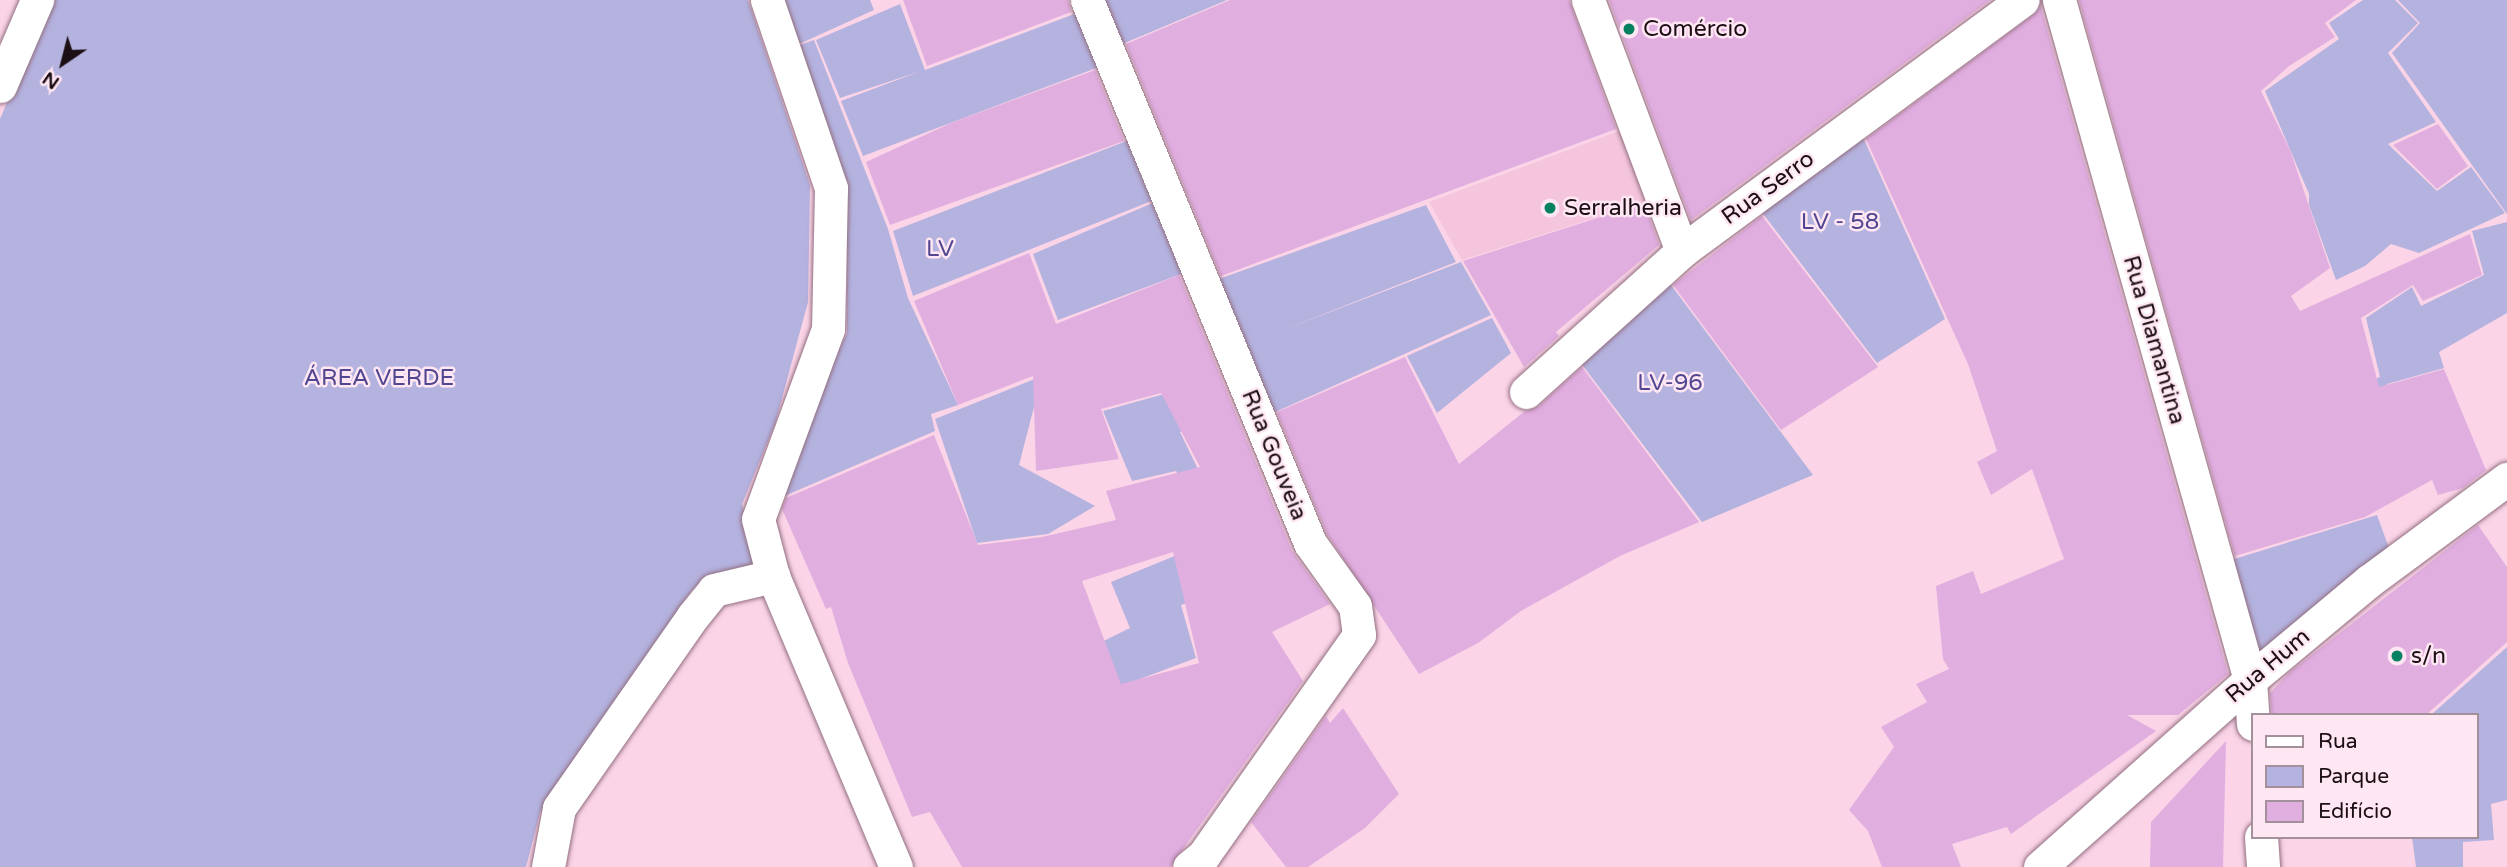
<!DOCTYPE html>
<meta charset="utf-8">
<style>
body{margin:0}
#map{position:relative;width:2507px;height:867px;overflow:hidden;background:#fbd4e7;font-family:"Varela Round",sans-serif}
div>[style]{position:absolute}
.built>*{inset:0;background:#f4c5dc}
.green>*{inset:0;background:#b4b2df}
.building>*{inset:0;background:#e1aee0}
.roads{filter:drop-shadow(0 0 2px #926f81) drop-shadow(0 0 2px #926f81)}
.street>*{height:33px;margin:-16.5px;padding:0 16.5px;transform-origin:16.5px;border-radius:16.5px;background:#fff}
.dots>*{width:19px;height:19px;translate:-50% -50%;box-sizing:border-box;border:4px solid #fee6f2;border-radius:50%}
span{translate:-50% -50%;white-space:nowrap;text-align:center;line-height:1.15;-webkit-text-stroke:5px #fee6f2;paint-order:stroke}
.poi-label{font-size:23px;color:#1b0e15}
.left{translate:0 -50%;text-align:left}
.street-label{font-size:23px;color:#1b0e15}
.park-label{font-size:23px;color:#514791}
.legend{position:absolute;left:2251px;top:713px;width:228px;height:126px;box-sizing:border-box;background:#fee6f2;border:2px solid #a3909a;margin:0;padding:9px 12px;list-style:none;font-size:21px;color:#1b0e15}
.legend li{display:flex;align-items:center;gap:14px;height:35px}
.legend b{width:35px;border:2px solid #a3909a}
.north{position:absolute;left:28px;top:28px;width:70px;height:70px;-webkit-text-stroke:5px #fee6f2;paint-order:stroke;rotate:215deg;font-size:19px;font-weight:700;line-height:28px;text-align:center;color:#1b0e15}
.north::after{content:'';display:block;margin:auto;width:24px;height:32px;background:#1b0e15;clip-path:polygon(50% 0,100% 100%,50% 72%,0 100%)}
</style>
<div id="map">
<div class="built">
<div style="clip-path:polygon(1622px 130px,1648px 201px,1462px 260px,1429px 202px)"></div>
</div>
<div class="green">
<div style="clip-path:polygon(51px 0,748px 0,810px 185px,808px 302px,775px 424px,742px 504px,758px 565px,692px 590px,540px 813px,526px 867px,0 867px,0 119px)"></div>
<div style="clip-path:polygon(782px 0,870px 0,874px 10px,797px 45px)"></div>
<div style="clip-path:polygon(1101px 0,1227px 0,1120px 45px)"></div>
<div style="clip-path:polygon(2363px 0,2395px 0,2418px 23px,2388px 53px,2436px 122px,2388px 144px,2437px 191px,2471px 167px,2505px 213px,2419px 253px,2391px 244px,2365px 266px,2336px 280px,2309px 205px,2309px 194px,2265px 91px,2339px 39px,2329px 23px)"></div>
<div style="clip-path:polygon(2398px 0,2507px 0,2507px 214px,2392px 53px,2420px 23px)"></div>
<div style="clip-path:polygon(900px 4px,925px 70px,1077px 13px,1099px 67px,863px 156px,841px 101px,921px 71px,840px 98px,816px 40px)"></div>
<div style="clip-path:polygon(814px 40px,888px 229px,908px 298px,958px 405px,931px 414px,935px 431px,766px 504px,847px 333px,847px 193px,800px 45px)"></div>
<div style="clip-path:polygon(1862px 135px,1945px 319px,1877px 363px,1761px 211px)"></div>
<div style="clip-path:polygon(1129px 140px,1154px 200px,913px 296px,893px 231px)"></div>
<div style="clip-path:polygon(1155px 202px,1184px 273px,1058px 320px,1033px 254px)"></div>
<div style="clip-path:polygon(1426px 205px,1456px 262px,1283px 330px,1461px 262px,1491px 315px,1271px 414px,1216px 280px)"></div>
<div style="clip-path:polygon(2507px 222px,2507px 313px,2439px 352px,2444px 368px,2387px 384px,2393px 402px,2331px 397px,2380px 377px,2366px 318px,2412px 287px,2421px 306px,2484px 275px,2472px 231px)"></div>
<div style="clip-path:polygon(1668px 281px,1813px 475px,1702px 522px,1580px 362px)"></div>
<div style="clip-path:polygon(1492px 318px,1511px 353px,1437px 413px,1407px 356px)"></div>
<div style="clip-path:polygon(1042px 376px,1019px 465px,1095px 506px,1048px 534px,977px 543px,935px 419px)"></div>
<div style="clip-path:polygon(1175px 391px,1191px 428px,1180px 432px,1211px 496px,1193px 504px,1176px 471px,1132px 481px,1103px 411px)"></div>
<div style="clip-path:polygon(2377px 515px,2389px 548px,2258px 656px,2231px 560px)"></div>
<div style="clip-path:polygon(1199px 546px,1222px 590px,1181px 605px,1196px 658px,1062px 708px,1055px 665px,1130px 628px,1111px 582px)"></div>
<div style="clip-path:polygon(2507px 647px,2507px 800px,2491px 804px,2494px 840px,2463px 842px,2463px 867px,2416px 867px,2412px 837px,2477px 837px,2477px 715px,2431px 715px)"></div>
</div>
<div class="building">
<div style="clip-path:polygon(903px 0,1068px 0,1071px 12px,927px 66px)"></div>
<div style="clip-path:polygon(1230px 0,1569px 0,1616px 129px,1221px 276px,1126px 44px)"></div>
<div style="clip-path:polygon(1609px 0,1990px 0,1691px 220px)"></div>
<div style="clip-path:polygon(2079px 0,2356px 0,2325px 23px,2335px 37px,2289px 66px,2261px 91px,2290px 150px,2330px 268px,2291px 296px,2300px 311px,2470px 234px,2482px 275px,2423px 301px,2413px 285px,2361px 318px,2379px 387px,2444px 369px,2486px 470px,2463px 488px,2438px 495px,2432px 480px,2365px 517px,2235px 556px)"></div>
<div style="clip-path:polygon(2040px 4px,2228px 674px,2178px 715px,2127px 715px,2156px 731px,2011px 834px,2007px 827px,1952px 844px,1961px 867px,1882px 867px,1868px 831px,1849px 810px,1894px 747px,1881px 727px,1927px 702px,1916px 684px,1949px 669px,1943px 659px,1936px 586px,1973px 571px,1981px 594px,2064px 559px,2032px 469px,1991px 495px,1977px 462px,1997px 451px,1968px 364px,1866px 139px,2033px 15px)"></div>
<div style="clip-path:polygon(1095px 70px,1124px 141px,890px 225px,866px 162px,951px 123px)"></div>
<div style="clip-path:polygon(2438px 124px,2468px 166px,2437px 189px,2393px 145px)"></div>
<div style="clip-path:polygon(1644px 203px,1659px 245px,1556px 332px,1559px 336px,1524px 367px,1463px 261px)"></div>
<div style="clip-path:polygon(1762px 216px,1878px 367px,1781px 430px,1673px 285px)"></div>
<div style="clip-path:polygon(evenodd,1029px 253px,1056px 324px,1179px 275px,1292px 551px,1330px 604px,1272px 632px,1303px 681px,1170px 867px,962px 867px,930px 812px,912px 817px,848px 663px,831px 607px,826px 609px,782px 509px,786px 498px,934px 435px,978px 545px,1042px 537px,1116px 520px,1106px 491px,1200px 467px,1161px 393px,1101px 409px,1119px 459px,1036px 471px,1033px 376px,958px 405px,914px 301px,1029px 253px,1173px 552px,1199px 663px,1121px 684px,1082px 581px,1173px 552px)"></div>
<div style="clip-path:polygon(1405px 357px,1459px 464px,1525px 411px,1539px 406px,1582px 367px,1699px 522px,1620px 556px,1521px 611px,1478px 643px,1419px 674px,1327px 534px,1277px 412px)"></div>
<div style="clip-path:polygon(2478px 525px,2507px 567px,2507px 642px,2426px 715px,2272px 715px,2270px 693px,2290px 672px)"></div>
<div style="clip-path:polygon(1343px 708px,1399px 794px,1365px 828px,1308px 867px,1286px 867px,1251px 822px,1326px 716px,1330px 723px)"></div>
<div style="clip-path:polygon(2226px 741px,2223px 867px,2150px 867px,2151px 822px)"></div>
</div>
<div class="roads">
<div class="street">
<div style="left:767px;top:0;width:199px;rotate:71.2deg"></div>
<div style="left:831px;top:188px;width:141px;rotate:91.2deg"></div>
<div style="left:828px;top:329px;width:202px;rotate:110.2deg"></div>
<div style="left:758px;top:519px;width:59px;rotate:75.3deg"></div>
<div style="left:773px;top:576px;width:316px;rotate:67.1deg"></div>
<div style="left:1087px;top:0;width:587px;rotate:67.67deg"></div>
<div style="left:1310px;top:543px;width:77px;rotate:54.5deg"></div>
<div style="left:1355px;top:606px;width:29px;rotate:82deg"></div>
<div style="left:1359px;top:635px;width:269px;rotate:125.2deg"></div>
<div style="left:1204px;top:855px;width:19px;rotate:141deg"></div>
<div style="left:1588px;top:0;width:268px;rotate:69.5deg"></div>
<div style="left:2059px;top:0;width:706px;rotate:74.31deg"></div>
<div style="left:2250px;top:680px;width:44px;rotate:86.1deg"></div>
<div style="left:0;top:86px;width:94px;rotate:-66.7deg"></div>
<div style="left:1526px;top:392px;width:210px;rotate:-42.1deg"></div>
<div style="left:1682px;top:251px;width:423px;rotate:-36.4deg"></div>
<div style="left:2261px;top:837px;width:30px;rotate:86deg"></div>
<div style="left:548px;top:867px;width:60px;rotate:-79.4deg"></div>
<div style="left:559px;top:808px;width:234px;rotate:-55.1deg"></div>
<div style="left:693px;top:616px;width:33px;rotate:-51deg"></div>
<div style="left:714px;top:590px;width:61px;rotate:-13.3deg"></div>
<div style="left:2040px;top:867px;width:281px;rotate:-41.7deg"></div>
<div style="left:2250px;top:680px;width:155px;rotate:-39.8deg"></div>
<div style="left:2369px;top:581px;width:172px;rotate:-36.5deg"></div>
</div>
</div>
<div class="dots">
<div style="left:1629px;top:29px;background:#068160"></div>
<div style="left:1550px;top:208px;background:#068160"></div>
<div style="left:2397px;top:656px;background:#068160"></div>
</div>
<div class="poi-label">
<span class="left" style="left:1643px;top:29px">Comércio</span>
<span class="left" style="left:1564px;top:208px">Serralheria</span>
<span class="left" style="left:2411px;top:656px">s/n</span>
</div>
<div class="street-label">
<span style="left:1768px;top:188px;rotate:-36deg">Rua Serro</span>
<span style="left:2154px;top:340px;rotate:74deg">Rua Diamantina</span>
<span style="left:1274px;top:455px;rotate:68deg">Rua Gouveia</span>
<span style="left:2268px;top:666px;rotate:-40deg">Rua Hum</span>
</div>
<div class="park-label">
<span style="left:1840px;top:222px">LV - 58</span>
<span style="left:940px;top:249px">LV</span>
<span style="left:379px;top:378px">ÁREA VERDE</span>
<span style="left:1670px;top:383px">LV-96</span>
</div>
<ul class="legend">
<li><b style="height:9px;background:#fff"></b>Rua</li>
<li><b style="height:19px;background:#b4b2df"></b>Parque</li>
<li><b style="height:19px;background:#e1aee0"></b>Edifício</li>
</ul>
<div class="north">N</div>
</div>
